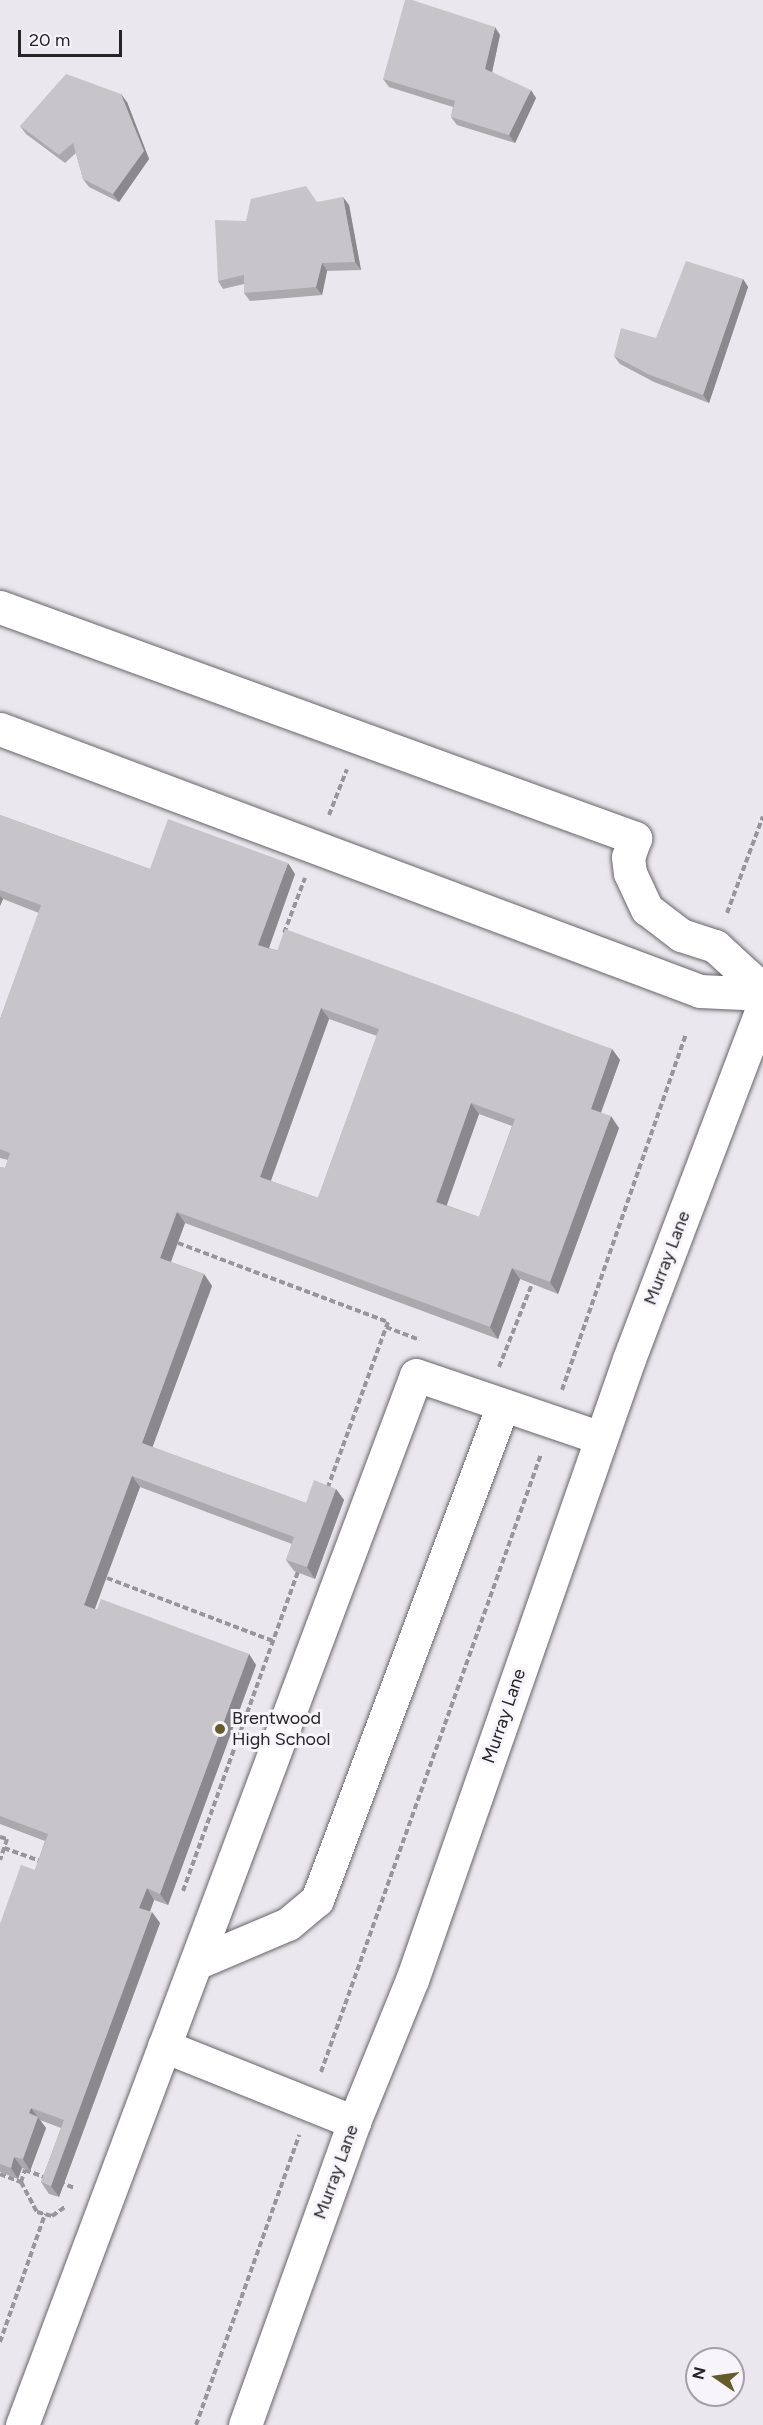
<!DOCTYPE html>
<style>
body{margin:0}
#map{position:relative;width:763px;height:2425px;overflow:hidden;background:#eae7ee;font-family:Figtree,sans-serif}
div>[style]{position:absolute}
.path>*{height:4px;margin-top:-2px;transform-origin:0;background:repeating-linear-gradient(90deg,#98969b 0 6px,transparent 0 9px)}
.roads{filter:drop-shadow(0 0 2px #67656a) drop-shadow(0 0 2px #67656a)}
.minor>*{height:33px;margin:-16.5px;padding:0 16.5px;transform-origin:16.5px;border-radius:16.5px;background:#fff}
.major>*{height:33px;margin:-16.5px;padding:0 16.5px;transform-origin:16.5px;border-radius:16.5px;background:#fff}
.wall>*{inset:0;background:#aba9ae}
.shaded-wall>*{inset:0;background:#8b898d}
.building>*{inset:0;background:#c7c4ca}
.dots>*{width:16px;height:16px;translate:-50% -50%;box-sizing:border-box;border:3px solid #f7f4fb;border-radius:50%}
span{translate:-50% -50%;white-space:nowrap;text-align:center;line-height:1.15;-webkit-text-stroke:6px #f7f4fb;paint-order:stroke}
.street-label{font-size:18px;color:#252427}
.poi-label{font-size:18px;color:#252427}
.left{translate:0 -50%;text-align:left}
.north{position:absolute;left:685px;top:2347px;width:60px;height:60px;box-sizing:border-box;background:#f7f4fb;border:2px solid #a3a1a6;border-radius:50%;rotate:283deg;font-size:16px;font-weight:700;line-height:24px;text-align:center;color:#252427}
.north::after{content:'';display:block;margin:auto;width:21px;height:27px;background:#645b28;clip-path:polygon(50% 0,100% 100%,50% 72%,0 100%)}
.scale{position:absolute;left:18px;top:30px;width:104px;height:27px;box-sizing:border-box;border:3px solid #252427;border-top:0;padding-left:8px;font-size:18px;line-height:21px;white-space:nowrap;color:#252427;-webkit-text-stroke:4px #f7f4fb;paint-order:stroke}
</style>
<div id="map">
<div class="path">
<div style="left:329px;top:815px;width:49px;rotate:-68.6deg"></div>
<div style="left:727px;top:913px;width:103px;rotate:-69.6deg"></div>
<div style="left:284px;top:933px;width:59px;rotate:-69.1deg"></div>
<div style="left:178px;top:1243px;width:224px;rotate:20.6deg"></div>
<div style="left:388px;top:1322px;width:179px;rotate:110deg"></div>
<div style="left:386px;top:1327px;width:36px;rotate:21deg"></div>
<div style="left:499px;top:1367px;width:89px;rotate:-68.3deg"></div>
<div style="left:562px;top:1390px;width:377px;rotate:-70.8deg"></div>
<div style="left:107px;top:1578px;width:178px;rotate:20.8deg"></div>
<div style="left:0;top:1837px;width:7px;rotate:16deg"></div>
<div style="left:7px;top:1839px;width:22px;rotate:108deg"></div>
<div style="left:4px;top:1848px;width:41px;rotate:19.7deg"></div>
<div style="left:183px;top:1891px;width:343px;rotate:-70.2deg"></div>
<div style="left:321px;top:2072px;width:656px;rotate:-70.4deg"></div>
<div style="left:0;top:2174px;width:22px;rotate:21deg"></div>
<div style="left:21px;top:2182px;width:13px;rotate:-72deg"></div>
<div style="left:25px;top:2170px;width:23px;rotate:20deg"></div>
<div style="left:21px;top:2182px;width:34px;rotate:62deg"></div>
<div style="left:37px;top:2212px;width:16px;rotate:15deg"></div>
<div style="left:52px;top:2216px;width:16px;rotate:-35deg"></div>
<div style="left:59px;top:2182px;width:17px;rotate:21deg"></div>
<div style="left:0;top:2342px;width:136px;rotate:-70.6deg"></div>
<div style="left:196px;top:2425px;width:308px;rotate:-70.4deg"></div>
</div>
<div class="roads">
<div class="minor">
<div style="left:0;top:607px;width:676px;rotate:19.99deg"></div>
<div style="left:635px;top:838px;width:20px;rotate:110deg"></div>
<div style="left:628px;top:857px;width:16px;rotate:83deg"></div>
<div style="left:630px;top:873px;width:40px;rotate:65deg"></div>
<div style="left:647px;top:909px;width:43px;rotate:37.4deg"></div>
<div style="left:681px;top:935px;width:36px;rotate:18deg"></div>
<div style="left:715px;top:946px;width:65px;rotate:42.5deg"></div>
<div style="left:0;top:729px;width:747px;rotate:20.52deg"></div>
<div style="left:700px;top:991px;width:63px;rotate:2.7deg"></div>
<div style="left:196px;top:1963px;width:100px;rotate:-23deg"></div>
<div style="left:288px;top:1924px;width:38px;rotate:-40deg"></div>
<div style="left:317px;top:1900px;width:529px;rotate:-69.41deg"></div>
<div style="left:164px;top:2046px;width:205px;rotate:21.8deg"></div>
<div style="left:22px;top:2425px;width:1121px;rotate:-69.43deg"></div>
<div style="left:416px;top:1375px;width:195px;rotate:18.8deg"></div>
</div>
<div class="major">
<div style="left:245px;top:2425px;width:322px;rotate:-70.2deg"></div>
<div style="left:354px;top:2122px;width:153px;rotate:-67.8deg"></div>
<div style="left:412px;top:1980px;width:658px;rotate:-70.74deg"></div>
<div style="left:629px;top:1359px;width:377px;rotate:-69.2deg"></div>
</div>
</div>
<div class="wall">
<div style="clip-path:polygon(500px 35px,492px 72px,536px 98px,515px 143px,457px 125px,451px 117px,453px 107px,389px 87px,383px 79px)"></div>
<div style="clip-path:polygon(127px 102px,149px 159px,119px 202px,89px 187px,83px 179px,76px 153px,65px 163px,26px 134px,20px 126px)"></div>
<div style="clip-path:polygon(317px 202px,349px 205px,361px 270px,327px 271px,322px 295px,250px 301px,244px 293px,244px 284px,223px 289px,218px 281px,246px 221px)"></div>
<div style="clip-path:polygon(743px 279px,748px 287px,709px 403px,654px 382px,620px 364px,614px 356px,656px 338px)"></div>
<div style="clip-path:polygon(evenodd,0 815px,150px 869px,295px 874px,269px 948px,612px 1049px,620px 1060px,601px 1113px,619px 1128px,558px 1294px,520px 1279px,498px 1339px,185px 1223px,171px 1262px,204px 1274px,212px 1286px,152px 1447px,306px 1503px,336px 1489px,344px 1500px,315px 1579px,294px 1571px,286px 1560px,292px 1544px,140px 1487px,95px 1609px,249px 1654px,256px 1665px,168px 1905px,154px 1900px,150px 1912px,160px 1923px,59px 2197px,49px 2194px,41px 2182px,61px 2128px,40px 2120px,46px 2128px,30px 2171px,22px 2168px,18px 2179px,0 2172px,0 1924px,35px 1870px,45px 1841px,0 1824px,0 1167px,5px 1168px,8px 1160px,0 1158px,0 1019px,39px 913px,3px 899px,0 906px,0 815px,329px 1019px,377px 1036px,318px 1198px,271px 1181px,329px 1019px,0 815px,479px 1114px,512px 1126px,479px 1217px,446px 1205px,479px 1114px)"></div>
</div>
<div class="shaded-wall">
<div style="clip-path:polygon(495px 27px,500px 35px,491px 77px,485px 69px)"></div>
<div style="clip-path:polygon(531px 90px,536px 98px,515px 143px,509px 135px)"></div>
<div style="clip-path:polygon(121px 94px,127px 102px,149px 159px,119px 202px,113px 194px)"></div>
<div style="clip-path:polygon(343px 197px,349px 205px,361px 270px,355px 262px)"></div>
<div style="clip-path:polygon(322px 263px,327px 271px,322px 295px,316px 287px)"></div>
<div style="clip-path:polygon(743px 279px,748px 287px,709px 403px,703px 395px)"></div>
<div style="clip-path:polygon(288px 863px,295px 874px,266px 956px,258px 945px)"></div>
<div style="clip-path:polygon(0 896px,3px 899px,0 906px)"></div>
<div style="clip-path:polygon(321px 1008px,329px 1019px,268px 1188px,260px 1177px)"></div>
<div style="clip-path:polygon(612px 1049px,620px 1060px,598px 1120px,591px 1109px)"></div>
<div style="clip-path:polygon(471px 1103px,479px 1114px,444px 1213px,436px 1202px)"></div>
<div style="clip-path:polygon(611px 1116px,619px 1128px,558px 1294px,550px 1282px)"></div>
<div style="clip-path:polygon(177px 1212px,185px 1223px,168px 1269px,160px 1258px)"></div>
<div style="clip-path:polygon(512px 1268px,520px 1279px,498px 1339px,490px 1327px)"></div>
<div style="clip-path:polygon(204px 1274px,212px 1286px,150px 1454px,142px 1443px)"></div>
<div style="clip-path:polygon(132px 1476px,140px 1487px,92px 1616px,84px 1605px)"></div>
<div style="clip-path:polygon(336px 1489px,344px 1500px,315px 1579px,307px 1567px)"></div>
<div style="clip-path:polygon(249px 1654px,256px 1665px,168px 1905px,160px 1894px)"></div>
<div style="clip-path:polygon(147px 1888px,154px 1900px,147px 1919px,139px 1908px)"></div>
<div style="clip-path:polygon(152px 1912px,160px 1923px,59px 2197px,51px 2186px)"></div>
<div style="clip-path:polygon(31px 2108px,46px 2128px,30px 2171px,23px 2159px,29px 2113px)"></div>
<div style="clip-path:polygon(14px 2157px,22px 2168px,18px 2179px,11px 2168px)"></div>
</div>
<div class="building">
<div style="clip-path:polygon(405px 0,412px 0,495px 27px,485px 69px,531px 90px,509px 135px,451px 117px,455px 101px,383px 79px)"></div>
<div style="clip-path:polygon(66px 74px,121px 94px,144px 151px,113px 194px,83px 179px,73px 143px,59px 155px,20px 126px)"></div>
<div style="clip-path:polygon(306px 186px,317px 202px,343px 197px,355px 262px,322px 263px,316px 287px,244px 293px,244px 275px,218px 281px,215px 220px,246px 221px,251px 199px)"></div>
<div style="clip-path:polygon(686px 261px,743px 279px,703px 395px,648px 374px,614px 356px,621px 328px,656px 338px)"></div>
<div style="clip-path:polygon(evenodd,0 815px,150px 869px,168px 819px,288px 863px,258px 945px,277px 951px,285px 929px,612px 1049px,591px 1109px,611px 1116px,550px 1282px,512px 1268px,490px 1327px,177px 1212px,160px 1258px,204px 1274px,142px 1443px,306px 1503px,314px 1480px,336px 1489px,307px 1567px,286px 1560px,294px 1537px,132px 1476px,84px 1605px,97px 1610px,101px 1599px,249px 1654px,160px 1894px,147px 1888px,139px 1908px,152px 1912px,51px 2186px,41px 2182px,64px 2120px,31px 2108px,29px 2113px,38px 2117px,23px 2159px,14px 2157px,11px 2168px,0 2164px,0 1924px,21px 1865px,35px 1870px,48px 1834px,0 1816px,0 1167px,5px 1168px,10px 1153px,0 1149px,0 1019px,41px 905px,0 890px,0 815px,321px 1008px,379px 1029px,318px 1198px,260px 1177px,321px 1008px,0 815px,471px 1103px,515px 1119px,479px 1217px,436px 1202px,471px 1103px)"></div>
</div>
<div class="dots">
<div style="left:220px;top:1729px;background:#645b28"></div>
</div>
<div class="street-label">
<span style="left:667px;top:1258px;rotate:-69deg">Murray Lane</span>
<span style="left:504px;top:1716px;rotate:-71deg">Murray Lane</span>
<span style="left:336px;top:2172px;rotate:-70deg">Murray Lane</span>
</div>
<div class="poi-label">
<span class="left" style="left:232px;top:1729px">Brentwood<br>High School</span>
</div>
<div class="north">N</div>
<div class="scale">20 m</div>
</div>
